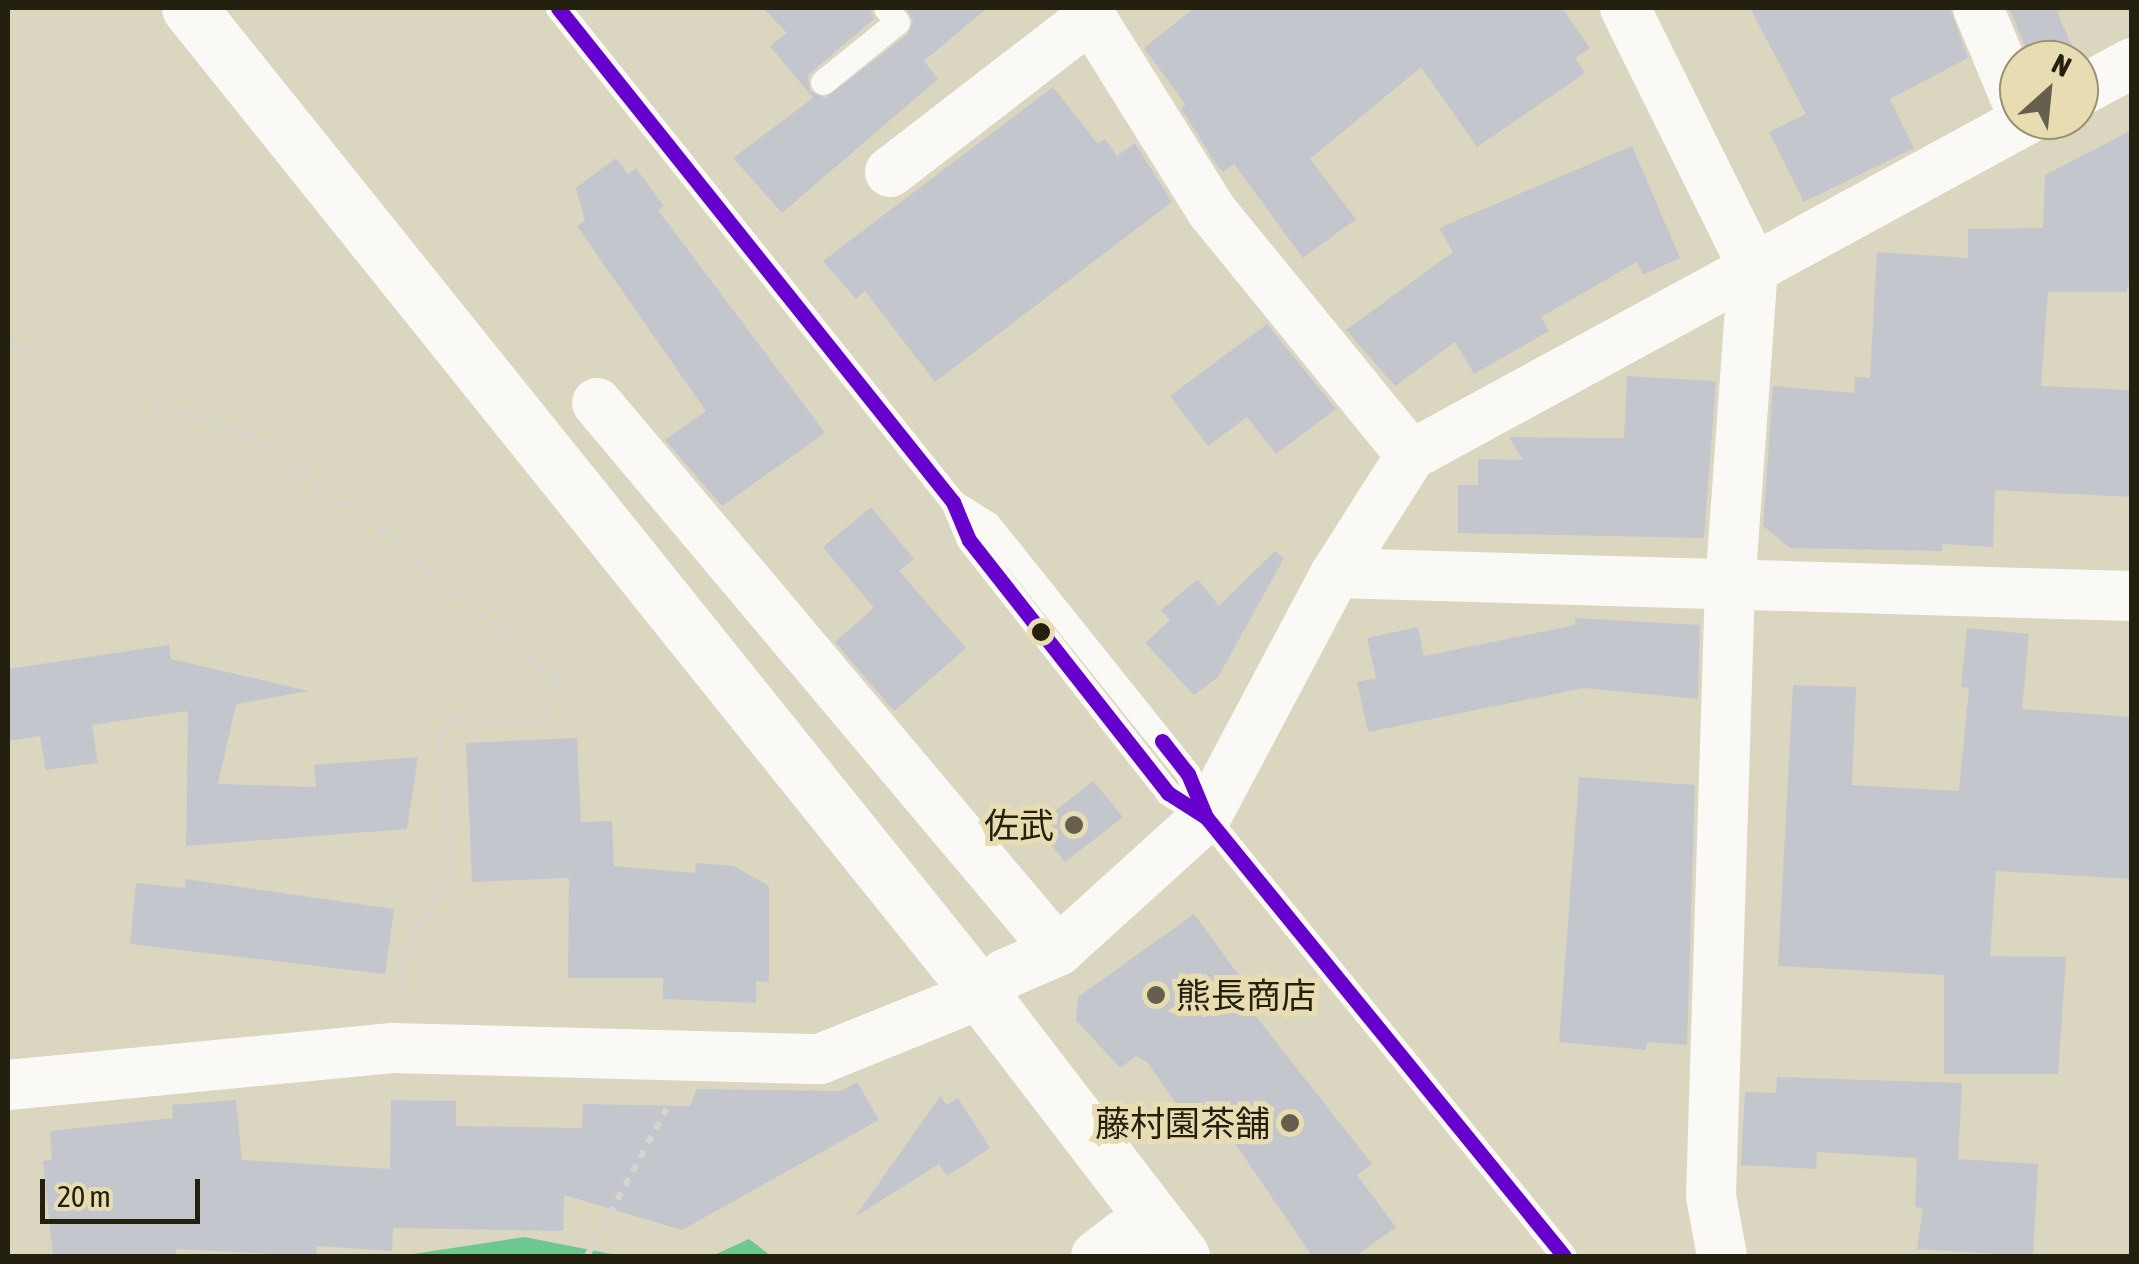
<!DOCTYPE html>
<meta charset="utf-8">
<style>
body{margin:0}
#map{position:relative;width:2139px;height:1264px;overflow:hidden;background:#dbd6bf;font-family:"Asap Condensed","Noto Sans JP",sans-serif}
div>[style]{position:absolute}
.forest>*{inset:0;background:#6ec791}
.building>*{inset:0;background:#c4c6cd}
.path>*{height:6px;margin-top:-3px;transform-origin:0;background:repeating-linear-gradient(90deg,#d6d4cd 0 8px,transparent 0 16px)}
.service>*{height:25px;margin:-12.5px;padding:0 12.5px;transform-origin:12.5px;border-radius:12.5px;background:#faf9f5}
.minor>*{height:50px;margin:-25px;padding:0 25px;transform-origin:25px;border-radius:25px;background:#faf9f5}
.tertiary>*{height:55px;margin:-27.5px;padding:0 27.5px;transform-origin:27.5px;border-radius:27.5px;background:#faf9f5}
.bus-1>*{height:15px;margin:-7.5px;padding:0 7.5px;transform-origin:7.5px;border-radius:7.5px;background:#60c}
.dots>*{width:28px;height:28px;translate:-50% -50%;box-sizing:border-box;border:5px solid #e8ddb2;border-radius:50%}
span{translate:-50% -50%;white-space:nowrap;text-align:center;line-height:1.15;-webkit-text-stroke:10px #e8ddb2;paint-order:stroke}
.poi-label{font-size:35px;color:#24200f}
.right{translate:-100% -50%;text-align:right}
.left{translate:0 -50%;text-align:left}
.frame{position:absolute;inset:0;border:10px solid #24200f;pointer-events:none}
.north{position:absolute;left:1999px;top:40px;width:100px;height:100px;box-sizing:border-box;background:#e8ddb2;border:2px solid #9a9171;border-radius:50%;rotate:27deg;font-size:28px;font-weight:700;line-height:40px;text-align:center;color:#24200f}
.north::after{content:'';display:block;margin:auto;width:35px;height:45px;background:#64604d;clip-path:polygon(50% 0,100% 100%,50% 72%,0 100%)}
.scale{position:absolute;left:40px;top:1179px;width:160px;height:45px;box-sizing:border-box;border:5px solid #24200f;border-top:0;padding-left:12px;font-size:30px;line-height:35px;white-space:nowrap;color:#24200f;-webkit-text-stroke:8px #e8ddb2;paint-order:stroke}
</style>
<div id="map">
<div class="forest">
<div style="clip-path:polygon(524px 1237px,622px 1256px,400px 1256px)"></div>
<div style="clip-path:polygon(749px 1239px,771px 1256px,712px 1256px)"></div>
</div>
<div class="building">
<div style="clip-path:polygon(763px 8px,870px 8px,874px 19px,808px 75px,810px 91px,825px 98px,908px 34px,913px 21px,906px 8px,987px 8px,924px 61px,938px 79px,782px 213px,733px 158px,813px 98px,770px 46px,787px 33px)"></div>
<div style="clip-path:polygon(1194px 8px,1562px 8px,1590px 48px,1575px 58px,1585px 73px,1477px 147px,1421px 67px,1310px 159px,1356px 219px,1303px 258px,1234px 164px,1223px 172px,1218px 167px,1181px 108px,1186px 105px,1144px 48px)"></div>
<div style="clip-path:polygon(1750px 8px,1950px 8px,1968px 58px,1890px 99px,1914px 148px,1804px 202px,1769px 132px,1806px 114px)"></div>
<div style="clip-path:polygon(2009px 8px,2066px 8px,2057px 12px,2078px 60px,2031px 60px)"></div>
<div style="clip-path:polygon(1053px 87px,1098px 144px,1105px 139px,1117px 156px,1135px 143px,1172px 202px,935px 382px,865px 291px,856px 299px,823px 261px)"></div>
<div style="clip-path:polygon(2132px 130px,2132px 277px,2126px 292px,2048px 292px,2041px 386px,2130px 390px,2132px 497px,1995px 490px,1993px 547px,1942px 544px,1942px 551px,1790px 548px,1763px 526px,1773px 386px,1854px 393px,1855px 377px,1870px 378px,1877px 252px,1968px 258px,1968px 229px,2043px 228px,2045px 175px)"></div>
<div style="clip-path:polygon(1632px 146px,1680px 258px,1643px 275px,1637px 262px,1541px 317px,1549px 331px,1474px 374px,1455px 342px,1395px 386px,1346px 330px,1453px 252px,1439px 228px)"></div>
<div style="clip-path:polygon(616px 158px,628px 174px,636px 168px,664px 206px,658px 210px,825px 433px,722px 506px,665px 440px,706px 411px,577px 226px,585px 221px,576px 188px)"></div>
<div style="clip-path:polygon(1267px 324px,1336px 409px,1276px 454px,1247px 417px,1208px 446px,1170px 396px)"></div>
<div style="clip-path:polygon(1627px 376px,1716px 381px,1704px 538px,1458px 533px,1458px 485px,1478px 485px,1478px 459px,1523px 460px,1509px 437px,1624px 438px)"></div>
<div style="clip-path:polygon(871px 507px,914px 559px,899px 571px,966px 648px,894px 711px,835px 642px,874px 608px,823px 547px)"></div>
<div style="clip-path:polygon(1275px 551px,1284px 558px,1218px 677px,1194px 695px,1145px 643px,1170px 620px,1161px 610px,1198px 579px,1219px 606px)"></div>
<div style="clip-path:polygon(1575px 618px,1700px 625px,1698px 699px,1584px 688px,1368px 732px,1357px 682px,1376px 678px,1367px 638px,1418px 627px,1424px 656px,1575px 625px)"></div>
<div style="clip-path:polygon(1967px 628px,2029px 634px,2022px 709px,2132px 717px,2132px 879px,1996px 871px,1990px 956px,2066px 957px,2058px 1074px,1944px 1074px,1944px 975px,1778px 966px,1793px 685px,1856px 687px,1852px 785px,1959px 791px,1969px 688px,1961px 687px)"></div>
<div style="clip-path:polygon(169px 645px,171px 659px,309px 691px,236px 704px,218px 784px,316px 787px,314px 765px,418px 757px,407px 829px,186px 846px,188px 711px,92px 725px,98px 763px,46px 770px,40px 736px,8px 741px,8px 669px)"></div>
<div style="clip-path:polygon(577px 738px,581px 822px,612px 821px,614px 866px,695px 873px,696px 863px,734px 866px,769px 886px,769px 982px,756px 981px,756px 1003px,663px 999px,663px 978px,568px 978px,569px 878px,472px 882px,466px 743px)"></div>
<div style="clip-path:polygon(1579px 777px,1695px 785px,1687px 1045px,1647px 1042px,1646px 1050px,1559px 1042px)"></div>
<div style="clip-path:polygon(1093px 781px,1123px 817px,1065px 862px,1036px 826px)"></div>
<div style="clip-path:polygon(185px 879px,394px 909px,385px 974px,130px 944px,136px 883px,185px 888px)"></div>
<div style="clip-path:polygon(1194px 914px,1249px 989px,1240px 996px,1372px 1164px,1357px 1175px,1396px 1227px,1356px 1256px,1312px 1256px,1219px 1120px,1199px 1136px,1147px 1062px,1136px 1056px,1120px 1068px,1076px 1020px,1078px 997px)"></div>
<div style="clip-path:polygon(1777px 1077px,1962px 1083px,1958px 1159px,2038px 1164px,2033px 1256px,1917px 1249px,1923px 1208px,1915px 1207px,1917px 1158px,1817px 1152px,1816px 1169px,1741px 1165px,1745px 1092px,1776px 1093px)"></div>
<div style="clip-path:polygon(857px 1082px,879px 1120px,682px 1230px,564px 1195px,563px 1231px,393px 1228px,392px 1251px,317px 1246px,316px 1256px,176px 1249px,177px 1256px,53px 1256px,43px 1161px,52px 1160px,50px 1131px,173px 1118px,172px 1105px,236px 1100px,242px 1160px,390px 1169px,391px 1100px,456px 1101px,456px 1126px,582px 1128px,583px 1104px,690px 1106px,697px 1089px,841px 1091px)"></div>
<div style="clip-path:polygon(941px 1095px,946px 1105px,958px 1098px,990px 1148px,947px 1176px,939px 1164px,855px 1217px)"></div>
</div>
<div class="path">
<div style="left:8px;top:338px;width:63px;rotate:33.9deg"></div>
<div style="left:60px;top:373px;width:199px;rotate:18.2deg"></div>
<div style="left:249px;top:435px;width:178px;rotate:35.8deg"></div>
<div style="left:393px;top:539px;width:218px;rotate:40.5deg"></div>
<div style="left:559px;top:681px;width:45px;rotate:112deg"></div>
<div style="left:542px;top:723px;width:86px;rotate:-176.7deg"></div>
<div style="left:456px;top:718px;width:27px;rotate:132deg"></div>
<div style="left:438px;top:738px;width:128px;rotate:84.2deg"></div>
<div style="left:451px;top:865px;width:102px;rotate:116.8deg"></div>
<div style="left:405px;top:956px;width:41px;rotate:98.3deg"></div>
<div style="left:587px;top:1256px;width:168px;rotate:-61.6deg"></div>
</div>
<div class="service">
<div style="left:558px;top:8px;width:633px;rotate:51.35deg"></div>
<div style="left:953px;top:502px;width:41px;rotate:67.2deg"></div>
<div style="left:969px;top:540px;width:322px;rotate:51.8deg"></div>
<div style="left:1168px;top:793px;width:45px;rotate:32.3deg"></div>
<div style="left:823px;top:82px;width:95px;rotate:-39deg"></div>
<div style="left:897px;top:22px;width:18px;rotate:-128deg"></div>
<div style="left:953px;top:502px;width:41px;rotate:32.2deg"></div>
<div style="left:988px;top:524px;width:320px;rotate:51.3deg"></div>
<div style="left:1188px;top:774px;width:47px;rotate:67.3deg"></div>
<div style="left:1206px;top:817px;width:566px;rotate:50.8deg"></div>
</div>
<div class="minor">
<div style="left:1085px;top:8px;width:238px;rotate:58deg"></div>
<div style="left:1211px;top:210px;width:316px;rotate:50.8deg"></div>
<div style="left:1625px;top:8px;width:289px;rotate:63.7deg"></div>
<div style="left:1753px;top:267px;width:318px;rotate:94.1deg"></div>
<div style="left:1730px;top:584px;width:612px;rotate:91.78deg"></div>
<div style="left:1711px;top:1196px;width:61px;rotate:79.6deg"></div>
<div style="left:1978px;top:8px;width:107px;rotate:67.5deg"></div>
<div style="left:2079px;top:92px;width:60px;rotate:-28.7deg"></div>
<div style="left:890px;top:172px;width:254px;rotate:-37.6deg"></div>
<div style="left:597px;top:403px;width:716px;rotate:49.93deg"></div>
<div style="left:1336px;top:573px;width:796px;rotate:1.66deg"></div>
<div style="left:8px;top:1085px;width:386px;rotate:-5.5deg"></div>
<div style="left:392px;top:1048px;width:428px;rotate:1.5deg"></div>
<div style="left:820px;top:1059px;width:174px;rotate:-22deg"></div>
<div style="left:981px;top:994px;width:31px;rotate:-40deg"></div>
<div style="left:1005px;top:974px;width:58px;rotate:-23.5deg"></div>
<div style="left:1058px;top:951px;width:200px;rotate:-42.2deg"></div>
<div style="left:1206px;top:817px;width:276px;rotate:-62deg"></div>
<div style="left:1336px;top:573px;width:140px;rotate:-57.6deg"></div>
<div style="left:1411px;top:455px;width:700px;rotate:-28.58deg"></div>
<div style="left:1096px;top:1256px;width:33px;rotate:-38deg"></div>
<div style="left:1122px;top:1236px;width:35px;rotate:-22deg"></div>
</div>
<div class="tertiary">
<div style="left:189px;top:8px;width:1265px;rotate:51.23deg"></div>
<div style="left:981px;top:994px;width:330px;rotate:52.5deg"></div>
</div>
<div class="bus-1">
<div style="left:558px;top:8px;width:633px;rotate:51.35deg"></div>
<div style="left:953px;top:502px;width:41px;rotate:67.2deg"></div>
<div style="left:969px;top:540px;width:322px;rotate:51.8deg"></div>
<div style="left:1168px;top:793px;width:45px;rotate:32.3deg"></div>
<div style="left:1162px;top:741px;width:42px;rotate:51.8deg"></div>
<div style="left:1188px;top:774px;width:47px;rotate:67.3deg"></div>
<div style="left:1206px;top:817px;width:566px;rotate:50.8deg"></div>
</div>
<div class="dots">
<div style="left:1041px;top:632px;background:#24200f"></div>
<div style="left:1074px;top:825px;background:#64604d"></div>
<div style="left:1156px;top:995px;background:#64604d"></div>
<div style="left:1290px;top:1123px;background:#64604d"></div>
</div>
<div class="poi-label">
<span class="right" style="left:1054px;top:825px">佐武</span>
<span class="left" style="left:1176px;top:995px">熊長商店</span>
<span class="right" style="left:1270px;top:1123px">藤村園茶舗</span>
</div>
<div class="frame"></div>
<div class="north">N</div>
<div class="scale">20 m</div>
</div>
